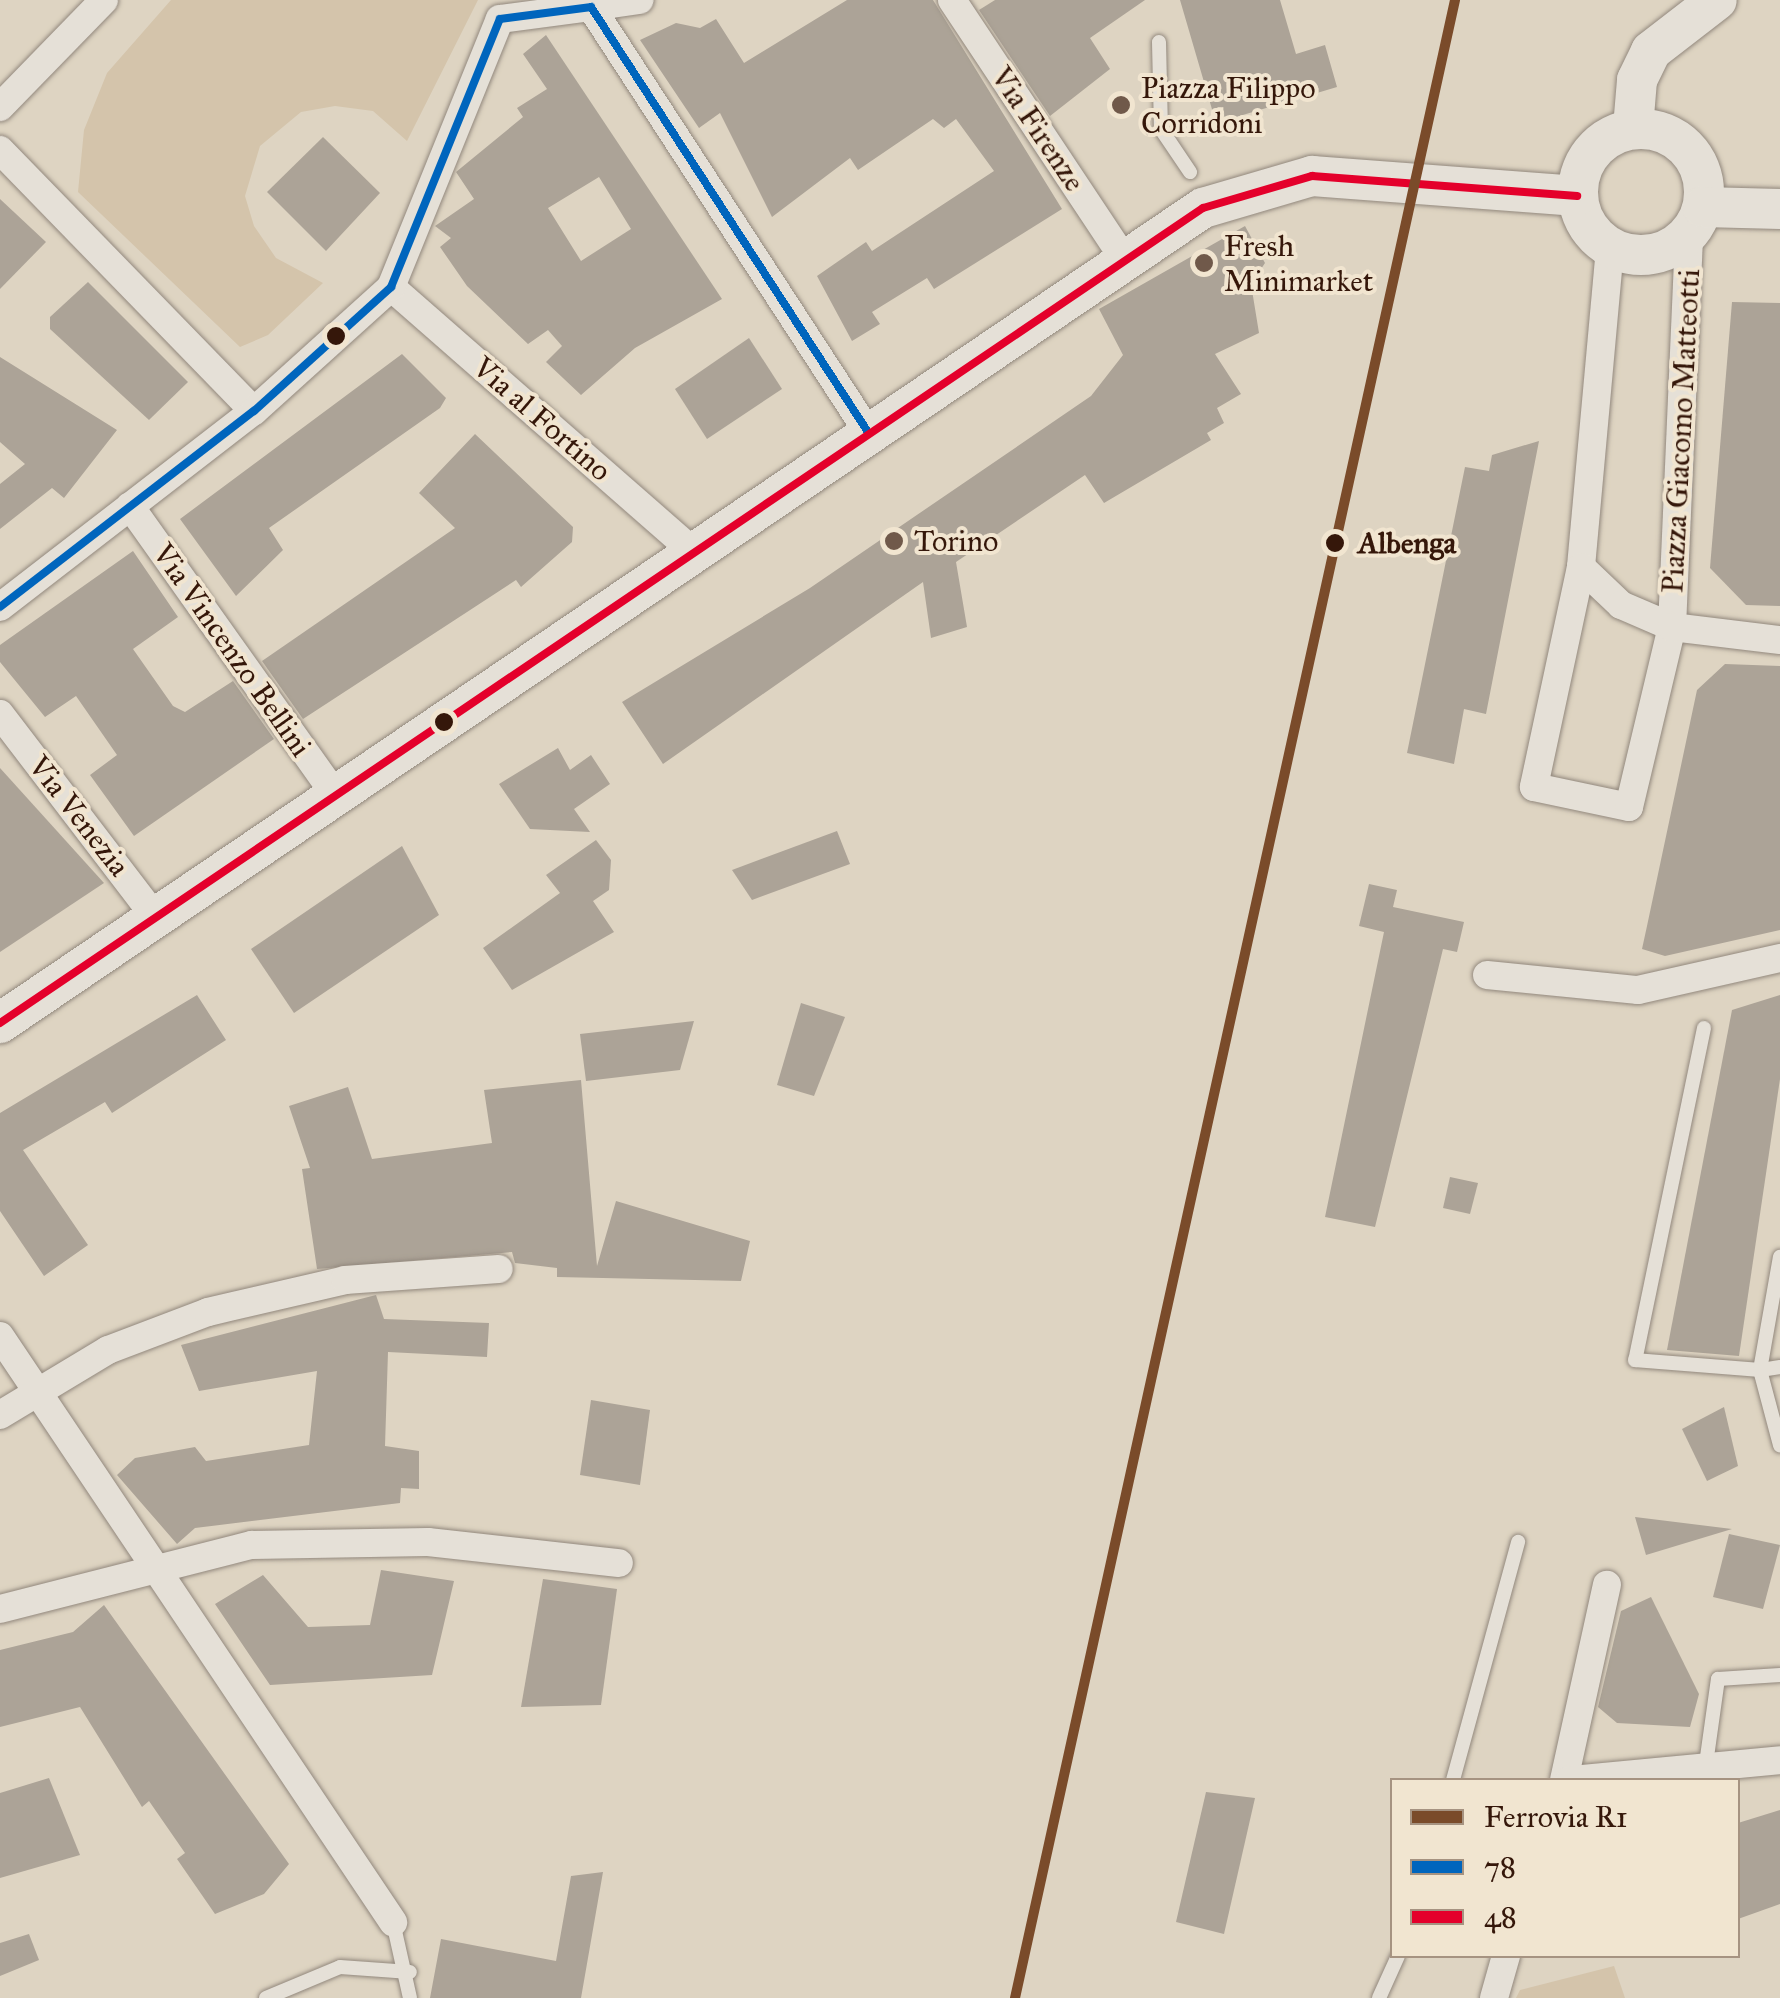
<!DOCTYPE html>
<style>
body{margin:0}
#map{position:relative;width:1780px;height:1998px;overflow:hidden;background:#ded4c2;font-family:"IM FELL Great Primer",serif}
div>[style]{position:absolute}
.green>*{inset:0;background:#d4c4ab}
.building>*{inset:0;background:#aca397}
.roads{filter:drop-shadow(0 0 2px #92887d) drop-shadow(0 0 2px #92887d)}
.lane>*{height:14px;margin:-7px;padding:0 7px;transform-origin:7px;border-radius:7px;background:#e5e0d7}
.street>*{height:28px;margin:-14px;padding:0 14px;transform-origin:14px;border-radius:14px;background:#e5e0d7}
.secondary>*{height:40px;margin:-20px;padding:0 20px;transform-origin:20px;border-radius:20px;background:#e5e0d7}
.secondary>.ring{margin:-20px;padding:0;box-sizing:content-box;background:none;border:40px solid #e5e0d7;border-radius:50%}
.bus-1>*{height:8px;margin:-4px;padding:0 4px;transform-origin:4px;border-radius:4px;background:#0065bd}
.bus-2>*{height:8px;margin:-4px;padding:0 4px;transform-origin:4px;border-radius:4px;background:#e4002b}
.rail-1>*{height:10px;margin:-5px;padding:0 5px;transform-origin:5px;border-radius:5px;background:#7a4b2a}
.dots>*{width:28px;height:28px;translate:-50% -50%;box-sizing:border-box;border:5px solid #f1e5d0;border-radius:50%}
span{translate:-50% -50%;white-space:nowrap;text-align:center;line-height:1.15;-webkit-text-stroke:8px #f1e5d0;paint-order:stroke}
.poi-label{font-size:30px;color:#35170a}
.left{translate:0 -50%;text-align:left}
.street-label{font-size:30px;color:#35170a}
.stop-label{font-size:30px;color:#35170a;font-weight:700}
.legend{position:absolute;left:1390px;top:1778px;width:350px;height:180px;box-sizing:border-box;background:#f1e5d0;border:2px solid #a69381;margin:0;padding:12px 18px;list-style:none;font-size:30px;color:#35170a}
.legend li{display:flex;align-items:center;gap:20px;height:50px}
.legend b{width:50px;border:2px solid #a69381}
</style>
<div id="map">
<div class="green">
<div style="clip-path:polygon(171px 0,478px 0,407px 141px,373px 111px,335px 106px,301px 112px,260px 146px,245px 196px,254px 226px,276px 258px,323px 283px,268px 335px,240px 347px,78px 192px,84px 130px,107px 73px)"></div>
<div style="clip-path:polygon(1614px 1966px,1625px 1998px,1516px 1998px,1520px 1990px)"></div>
</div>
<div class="building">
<div style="clip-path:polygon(847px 0,933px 0,1062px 209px,934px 289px,927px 278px,872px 312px,880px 324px,852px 341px,817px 276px,866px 242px,872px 251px,994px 171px,956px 119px,944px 128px,933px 119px,858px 170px,850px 158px,772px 217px,720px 113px,699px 128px,640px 40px,676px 23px,700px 28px,716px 19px,744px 63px)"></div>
<div style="clip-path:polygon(995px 0,1145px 0,1090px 38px,1110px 69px,1050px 116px,979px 10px)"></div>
<div style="clip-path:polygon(1180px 0,1280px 0,1296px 54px,1325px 45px,1337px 87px,1216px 123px)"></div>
<div style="clip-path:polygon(evenodd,546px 35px,722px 299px,635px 348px,581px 395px,546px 362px,562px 346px,548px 330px,528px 344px,467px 286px,440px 247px,451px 238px,435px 226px,474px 199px,456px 172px,523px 117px,517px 108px,547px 89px,523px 54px,546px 35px,599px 177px,631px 229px,581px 261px,548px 208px,599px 177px)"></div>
<div style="clip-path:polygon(323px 137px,380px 193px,326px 251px,267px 192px)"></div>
<div style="clip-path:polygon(0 199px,46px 242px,0 289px)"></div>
<div style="clip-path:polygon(1245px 226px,1265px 263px,1251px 284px,1259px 333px,1215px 354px,1241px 394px,1217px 408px,1224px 423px,1207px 433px,1211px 440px,1104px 503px,1085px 475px,956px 562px,967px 627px,931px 638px,923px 582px,663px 764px,622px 702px,810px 588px,1091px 396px,1123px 355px,1099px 309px)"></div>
<div style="clip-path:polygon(88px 282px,188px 382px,149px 420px,50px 329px,50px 317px)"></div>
<div style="clip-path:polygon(1732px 302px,1780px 303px,1780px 606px,1746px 605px,1710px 568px)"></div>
<div style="clip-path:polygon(749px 338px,782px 389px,707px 439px,675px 389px)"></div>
<div style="clip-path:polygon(402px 354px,446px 398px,440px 408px,269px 528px,283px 550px,236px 596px,180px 519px)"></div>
<div style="clip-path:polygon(0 357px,117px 430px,64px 498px,52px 488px,0 529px,0 484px,25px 464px,0 442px)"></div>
<div style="clip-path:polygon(475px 434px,573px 527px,572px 542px,521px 587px,516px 580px,303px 719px,262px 661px,455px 528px,419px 493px)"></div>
<div style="clip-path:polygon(1539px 441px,1486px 714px,1464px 709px,1454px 764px,1407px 753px,1465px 467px,1489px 471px,1492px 455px)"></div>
<div style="clip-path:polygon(133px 551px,178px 617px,133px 649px,173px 706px,185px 712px,233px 681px,274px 739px,134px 836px,90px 775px,117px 755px,76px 696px,45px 717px,0 662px,0 645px)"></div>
<div style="clip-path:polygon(1725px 664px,1780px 666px,1780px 930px,1665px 956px,1642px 949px,1647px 926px,1697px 690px)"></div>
<div style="clip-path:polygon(558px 748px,570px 770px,591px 755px,610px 784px,574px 809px,590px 832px,530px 829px,499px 784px)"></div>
<div style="clip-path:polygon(0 768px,104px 883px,0 952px)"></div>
<div style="clip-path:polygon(837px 831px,850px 864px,752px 900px,732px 870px)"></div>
<div style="clip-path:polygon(596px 840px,611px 860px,609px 890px,593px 901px,614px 932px,512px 990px,483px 948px,560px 893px,546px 875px)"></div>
<div style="clip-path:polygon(402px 846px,439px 915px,294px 1013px,251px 949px)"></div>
<div style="clip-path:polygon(1369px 884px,1397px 890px,1393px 907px,1464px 922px,1457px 952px,1443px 949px,1375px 1227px,1325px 1217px,1384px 932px,1359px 926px)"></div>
<div style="clip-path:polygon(197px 995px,226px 1040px,112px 1113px,105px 1102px,23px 1150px,88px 1245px,44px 1276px,0 1211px,0 1113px)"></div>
<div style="clip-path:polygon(1780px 995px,1780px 1079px,1739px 1356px,1667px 1350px,1732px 1010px)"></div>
<div style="clip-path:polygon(801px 1003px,845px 1017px,814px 1096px,777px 1085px)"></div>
<div style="clip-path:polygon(694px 1021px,680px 1070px,586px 1081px,580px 1034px)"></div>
<div style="clip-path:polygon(581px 1080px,597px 1266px,616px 1201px,750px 1241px,741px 1281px,557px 1277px,557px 1268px,515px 1263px,512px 1252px,317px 1269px,302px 1169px,310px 1168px,289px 1106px,348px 1087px,372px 1159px,492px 1143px,484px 1090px)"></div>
<div style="clip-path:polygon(1450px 1177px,1478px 1183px,1470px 1214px,1443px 1208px)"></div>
<div style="clip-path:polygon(376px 1295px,384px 1319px,489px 1323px,487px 1357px,388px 1352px,385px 1446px,419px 1451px,419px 1489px,401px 1488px,400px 1503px,195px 1528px,177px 1544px,117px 1475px,135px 1458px,195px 1447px,206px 1461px,309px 1445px,317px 1371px,199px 1391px,181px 1345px)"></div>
<div style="clip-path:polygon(591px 1400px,650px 1410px,640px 1485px,580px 1475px)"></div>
<div style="clip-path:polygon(1724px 1407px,1738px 1466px,1707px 1481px,1682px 1429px)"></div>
<div style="clip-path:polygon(1635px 1517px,1732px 1529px,1646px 1555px)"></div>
<div style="clip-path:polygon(1729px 1534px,1780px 1545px,1763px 1609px,1713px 1597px)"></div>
<div style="clip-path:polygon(381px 1570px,454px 1581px,432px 1675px,270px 1685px,215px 1604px,263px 1575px,308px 1627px,370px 1625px)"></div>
<div style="clip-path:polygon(543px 1579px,617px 1589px,601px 1705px,521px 1707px)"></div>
<div style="clip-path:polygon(1651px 1597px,1699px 1694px,1690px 1727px,1617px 1723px,1598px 1707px,1621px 1611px)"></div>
<div style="clip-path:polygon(104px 1605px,289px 1864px,264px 1894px,215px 1914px,177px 1859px,185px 1853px,149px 1801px,142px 1807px,80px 1707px,0 1727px,0 1650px,73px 1632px)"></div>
<div style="clip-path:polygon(49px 1778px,80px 1855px,0 1878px,0 1793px)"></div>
<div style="clip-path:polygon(1206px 1792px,1255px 1798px,1224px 1934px,1176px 1922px)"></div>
<div style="clip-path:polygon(1780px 1810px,1780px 1904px,1738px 1919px,1738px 1823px)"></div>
<div style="clip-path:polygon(603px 1872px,581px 1998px,430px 1998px,441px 1939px,556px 1961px,571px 1876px)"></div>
<div style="clip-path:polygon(29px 1934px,39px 1960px,0 1976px,0 1943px)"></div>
</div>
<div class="roads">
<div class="lane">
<div style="left:1159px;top:42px;width:87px;rotate:88.7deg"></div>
<div style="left:1161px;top:129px;width:52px;rotate:56deg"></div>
<div style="left:1704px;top:1028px;width:339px;rotate:101.7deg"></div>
<div style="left:1635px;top:1360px;width:125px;rotate:4.6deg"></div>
<div style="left:1760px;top:1370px;width:115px;rotate:-80deg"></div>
<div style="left:1780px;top:1367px;width:20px;rotate:171deg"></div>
<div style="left:1760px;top:1370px;width:78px;rotate:75.1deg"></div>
<div style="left:1706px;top:1764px;width:86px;rotate:-82deg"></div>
<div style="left:1718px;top:1679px;width:62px;rotate:-3.7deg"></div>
<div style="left:1453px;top:1780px;width:247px;rotate:-74.7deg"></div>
<div style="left:393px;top:1922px;width:78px;rotate:77.4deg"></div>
<div style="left:266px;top:1998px;width:80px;rotate:-22.7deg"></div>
<div style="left:340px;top:1967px;width:70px;rotate:4.1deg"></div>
<div style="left:1379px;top:1998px;width:46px;rotate:-65.7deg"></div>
</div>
<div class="street">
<div style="left:952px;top:0;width:311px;rotate:56.4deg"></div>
<div style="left:591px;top:7px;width:49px;rotate:-8.3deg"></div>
<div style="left:0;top:107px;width:149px;rotate:-45.8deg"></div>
<div style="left:0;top:150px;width:364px;rotate:45.8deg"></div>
<div style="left:1610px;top:248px;width:320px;rotate:95.2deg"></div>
<div style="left:1581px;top:567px;width:225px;rotate:102.1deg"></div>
<div style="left:1534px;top:787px;width:97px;rotate:11.9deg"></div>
<div style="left:1629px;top:807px;width:185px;rotate:-76.6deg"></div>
<div style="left:1672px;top:627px;width:393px;rotate:-87.5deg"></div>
<div style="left:391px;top:287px;width:401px;rotate:41.2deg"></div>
<div style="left:130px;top:506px;width:352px;rotate:54.6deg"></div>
<div style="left:1581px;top:567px;width:55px;rotate:43.5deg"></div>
<div style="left:1621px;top:605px;width:56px;rotate:23.3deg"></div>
<div style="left:1672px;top:627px;width:109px;rotate:6.9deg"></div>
<div style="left:0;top:607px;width:321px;rotate:-37.7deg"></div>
<div style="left:254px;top:411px;width:185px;rotate:-42.1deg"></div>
<div style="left:391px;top:287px;width:289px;rotate:-67.9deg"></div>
<div style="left:500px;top:19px;width:92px;rotate:-7.5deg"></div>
<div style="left:591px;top:7px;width:507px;rotate:56.91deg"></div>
<div style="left:0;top:714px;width:258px;rotate:52.6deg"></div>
<div style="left:1487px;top:975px;width:152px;rotate:5.7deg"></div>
<div style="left:1638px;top:990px;width:146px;rotate:-12.7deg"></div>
<div style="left:0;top:1336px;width:706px;rotate:56.15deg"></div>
<div style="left:0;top:1415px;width:126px;rotate:-31deg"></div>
<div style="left:108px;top:1350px;width:107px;rotate:-20.8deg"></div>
<div style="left:208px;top:1312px;width:141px;rotate:-13.1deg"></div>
<div style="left:345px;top:1280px;width:154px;rotate:-4.1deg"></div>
<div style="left:0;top:1609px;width:260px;rotate:-14.3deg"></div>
<div style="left:252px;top:1545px;width:176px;rotate:-1deg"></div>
<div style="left:428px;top:1542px;width:192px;rotate:6.3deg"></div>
<div style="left:1564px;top:1780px;width:200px;rotate:-77.6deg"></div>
<div style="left:1570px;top:1780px;width:211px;rotate:-5.4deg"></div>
<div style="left:1494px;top:1998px;width:44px;rotate:-74.1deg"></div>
</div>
<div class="secondary">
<div style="left:1633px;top:128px;width:48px;rotate:-85.2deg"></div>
<div style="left:1637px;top:80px;width:32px;rotate:-64deg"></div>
<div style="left:1651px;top:51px;width:83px;rotate:-37.7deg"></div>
<div class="ring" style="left:1578px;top:129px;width:86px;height:86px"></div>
<div style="left:1703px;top:207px;width:77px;rotate:1.5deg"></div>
<div style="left:0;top:1023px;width:1453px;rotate:-34.12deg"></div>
<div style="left:1203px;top:208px;width:114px;rotate:-16.4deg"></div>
<div style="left:1312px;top:176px;width:266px;rotate:4.3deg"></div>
</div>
</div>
<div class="bus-1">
<div style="left:0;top:607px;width:321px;rotate:-37.7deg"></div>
<div style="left:254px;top:411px;width:185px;rotate:-42.1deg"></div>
<div style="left:391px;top:287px;width:289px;rotate:-67.9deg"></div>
<div style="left:500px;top:19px;width:92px;rotate:-7.5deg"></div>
<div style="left:591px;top:7px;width:507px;rotate:56.91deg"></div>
</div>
<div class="bus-2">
<div style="left:0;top:1023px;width:1453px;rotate:-34.12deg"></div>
<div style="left:1203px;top:208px;width:114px;rotate:-16.4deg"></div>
<div style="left:1312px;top:176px;width:266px;rotate:4.3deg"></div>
</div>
<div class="rail-1">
<div style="left:1015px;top:1998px;width:2046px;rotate:-77.58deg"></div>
</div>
<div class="dots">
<div style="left:1121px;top:105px;background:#70594a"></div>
<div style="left:1204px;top:263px;background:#70594a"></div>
<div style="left:336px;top:336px;background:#35170a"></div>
<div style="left:894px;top:541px;background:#70594a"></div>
<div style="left:1335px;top:543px;background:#35170a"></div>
<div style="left:444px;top:722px;background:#35170a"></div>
</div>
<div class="poi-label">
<span class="left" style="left:1141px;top:105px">Piazza Filippo<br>Corridoni</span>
<span class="left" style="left:1224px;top:263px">Fresh<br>Minimarket</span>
<span class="left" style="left:914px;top:541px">Torino</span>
</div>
<div class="street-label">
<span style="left:1038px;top:129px;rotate:56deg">Via Firenze</span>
<span style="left:542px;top:419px;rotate:41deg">Via al Fortino</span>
<span style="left:1681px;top:431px;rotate:-87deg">Piazza Giacomo Matteotti</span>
<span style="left:232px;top:650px;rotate:55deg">Via Vincenzo Bellini</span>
<span style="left:79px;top:816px;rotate:52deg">Via Venezia</span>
</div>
<div class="stop-label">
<span class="left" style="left:1358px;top:543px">Albenga</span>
</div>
<ul class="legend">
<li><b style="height:12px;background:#7a4b2a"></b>Ferrovia R1</li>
<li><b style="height:12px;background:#0065bd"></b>78</li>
<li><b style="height:12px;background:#e4002b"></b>48</li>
</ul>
</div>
